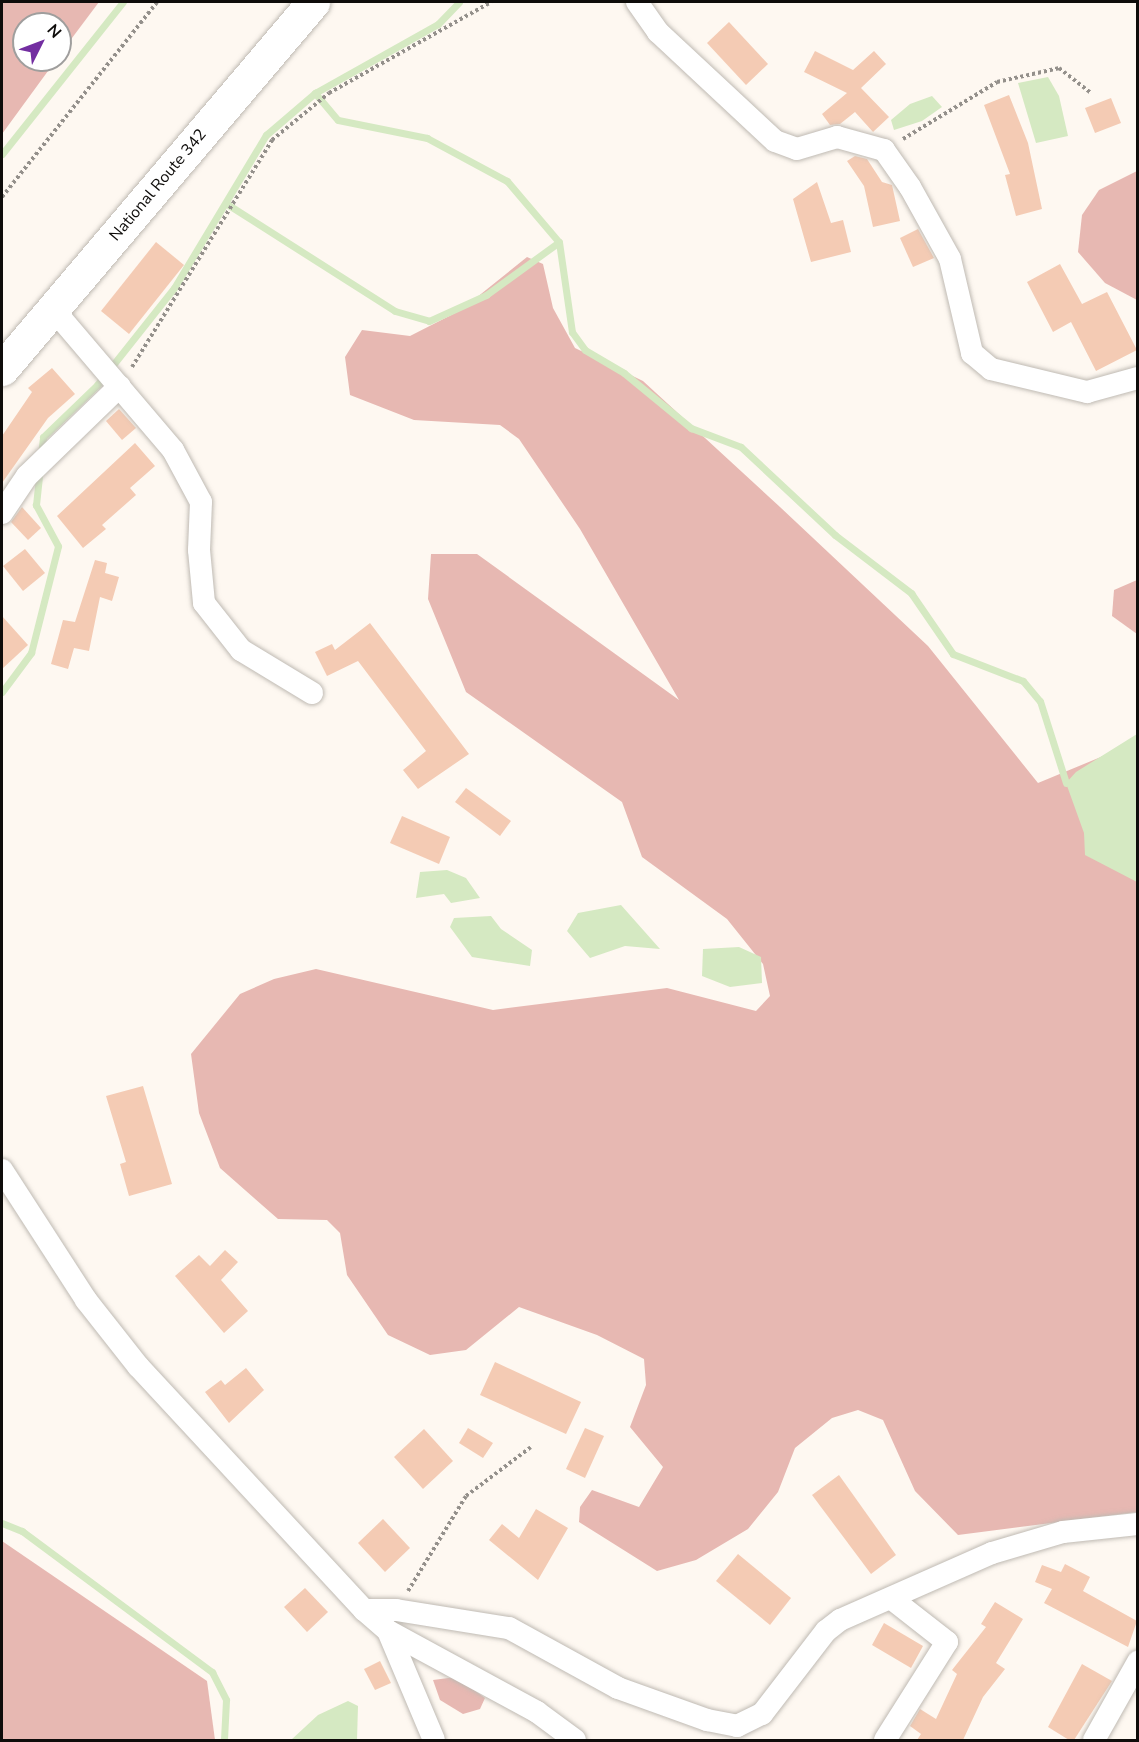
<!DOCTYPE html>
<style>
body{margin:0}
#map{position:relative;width:1139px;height:1742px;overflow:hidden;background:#fef8f1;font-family:"Nunito Sans",sans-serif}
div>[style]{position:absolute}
.forest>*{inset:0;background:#e7b8b2}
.water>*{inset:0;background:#d5e9c2}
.stream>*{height:7px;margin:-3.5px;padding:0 3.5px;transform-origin:3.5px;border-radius:3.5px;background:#d5e9c2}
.building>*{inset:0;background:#f4cbb4}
.path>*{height:4px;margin-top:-2px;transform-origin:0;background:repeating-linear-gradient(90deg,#94908b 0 3px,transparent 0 6px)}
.roads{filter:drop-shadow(0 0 2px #bfbab3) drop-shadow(0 0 2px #bfbab3)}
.minor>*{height:22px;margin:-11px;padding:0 11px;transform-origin:11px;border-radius:11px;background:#fff}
.trunk>*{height:33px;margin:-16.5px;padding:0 16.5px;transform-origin:16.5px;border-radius:16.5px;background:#fff}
span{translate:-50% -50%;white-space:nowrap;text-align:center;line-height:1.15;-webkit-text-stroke:6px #fff;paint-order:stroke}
.street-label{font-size:16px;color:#0e0c0a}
.frame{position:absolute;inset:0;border:3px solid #0e0c0a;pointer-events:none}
.north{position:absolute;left:12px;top:12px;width:60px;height:60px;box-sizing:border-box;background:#fff;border:2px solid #9f9e9d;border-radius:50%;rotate:48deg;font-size:16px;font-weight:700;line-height:24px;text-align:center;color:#0e0c0a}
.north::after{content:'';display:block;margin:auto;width:21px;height:27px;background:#732ea1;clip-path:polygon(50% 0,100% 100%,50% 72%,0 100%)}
</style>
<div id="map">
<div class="forest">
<div style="clip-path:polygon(2px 2px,99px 2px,60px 54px,60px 24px,24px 24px,24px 60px,56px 60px,2px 134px)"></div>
<div style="clip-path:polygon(1137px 171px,1137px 300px,1105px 283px,1078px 252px,1082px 215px,1099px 190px)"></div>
<div style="clip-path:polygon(527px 257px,543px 264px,553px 308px,575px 348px,643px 381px,780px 507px,928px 646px,1038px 783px,1137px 742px,1137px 1512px,958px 1535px,915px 1491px,883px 1420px,858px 1410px,832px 1418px,795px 1448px,778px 1492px,748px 1529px,696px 1560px,657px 1571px,579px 1522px,580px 1507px,592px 1490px,639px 1507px,663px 1467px,630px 1427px,646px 1385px,644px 1359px,597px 1335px,519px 1307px,466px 1350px,430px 1355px,388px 1335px,347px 1275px,340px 1233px,327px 1220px,278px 1219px,220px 1168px,199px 1113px,191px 1054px,240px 994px,274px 979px,316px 969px,493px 1010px,667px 988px,756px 1011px,770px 996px,763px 964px,727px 919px,642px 857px,622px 802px,466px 692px,428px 599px,431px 554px,477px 554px,679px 700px,580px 529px,519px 439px,500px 425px,414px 420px,350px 395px,345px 357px,362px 330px,410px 336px,461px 310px)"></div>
<div style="clip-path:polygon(1137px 580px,1137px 634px,1112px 616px,1114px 590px)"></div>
<div style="clip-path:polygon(2px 1541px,207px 1681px,215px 1740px,2px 1740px)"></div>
<div style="clip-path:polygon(456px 1677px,485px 1698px,480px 1709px,463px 1714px,440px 1700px,433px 1680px)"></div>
</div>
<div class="water">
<div style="clip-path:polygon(1048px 77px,1059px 96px,1068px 136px,1036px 143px,1018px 83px)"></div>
<div style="clip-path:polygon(932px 96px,942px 107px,922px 121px,894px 130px,891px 120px,910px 104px)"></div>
<div style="clip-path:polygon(1137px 734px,1137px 882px,1085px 855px,1084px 833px,1066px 783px,1076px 772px)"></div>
<div style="clip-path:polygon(447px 870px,466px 878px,480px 898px,451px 903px,444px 894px,416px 898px,420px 872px)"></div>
<div style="clip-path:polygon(621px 905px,660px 949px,625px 946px,590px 958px,567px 931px,578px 913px)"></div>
<div style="clip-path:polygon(491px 916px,501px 929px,532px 950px,530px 966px,472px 957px,450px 927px,454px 918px)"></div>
<div style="clip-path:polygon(739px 947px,761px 957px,762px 983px,730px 987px,702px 976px,703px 949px)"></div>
<div style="clip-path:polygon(348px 1701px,358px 1706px,357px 1740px,291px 1740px,318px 1715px)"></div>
</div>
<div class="stream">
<div style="left:315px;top:93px;width:35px;rotate:50deg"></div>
<div style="left:338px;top:120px;width:91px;rotate:11.4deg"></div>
<div style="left:427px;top:138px;width:91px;rotate:28.3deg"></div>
<div style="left:507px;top:181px;width:80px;rotate:49.6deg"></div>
<div style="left:559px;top:242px;width:91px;rotate:81.8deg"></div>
<div style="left:572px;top:332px;width:22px;rotate:54deg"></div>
<div style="left:585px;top:350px;width:45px;rotate:30.5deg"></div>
<div style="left:624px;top:373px;width:87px;rotate:39.4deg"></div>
<div style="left:691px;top:428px;width:53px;rotate:20.8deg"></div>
<div style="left:741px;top:447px;width:129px;rotate:43.1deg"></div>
<div style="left:835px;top:535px;width:96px;rotate:37.3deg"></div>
<div style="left:911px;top:593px;width:74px;rotate:55.5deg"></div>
<div style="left:953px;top:654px;width:75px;rotate:21.1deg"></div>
<div style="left:1023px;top:681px;width:26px;rotate:50deg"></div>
<div style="left:1040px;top:701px;width:86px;rotate:72.4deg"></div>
<div style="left:2px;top:154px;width:194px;rotate:-51.5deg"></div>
<div style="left:227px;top:204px;width:199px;rotate:32.5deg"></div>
<div style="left:395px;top:311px;width:35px;rotate:16deg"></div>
<div style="left:429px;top:321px;width:63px;rotate:-24.5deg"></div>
<div style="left:486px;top:295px;width:90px;rotate:-36deg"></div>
<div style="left:41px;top:454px;width:17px;rotate:-83deg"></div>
<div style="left:43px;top:437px;width:75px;rotate:-43.9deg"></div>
<div style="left:97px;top:385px;width:124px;rotate:-51.6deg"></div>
<div style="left:174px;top:288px;width:179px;rotate:-59deg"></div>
<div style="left:266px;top:135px;width:65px;rotate:-40.6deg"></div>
<div style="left:315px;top:93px;width:141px;rotate:-29.3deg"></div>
<div style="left:438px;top:24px;width:30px;rotate:-46deg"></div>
<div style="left:2px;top:692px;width:49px;rotate:-53.4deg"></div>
<div style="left:31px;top:653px;width:110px;rotate:-75.8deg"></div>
<div style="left:58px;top:546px;width:47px;rotate:-118.2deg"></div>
<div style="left:36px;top:505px;width:31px;rotate:-84deg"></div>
<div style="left:2px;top:1523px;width:22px;rotate:22deg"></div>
<div style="left:22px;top:1531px;width:237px;rotate:36.6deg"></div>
<div style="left:212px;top:1672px;width:31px;rotate:63deg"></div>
<div style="left:226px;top:1700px;width:40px;rotate:92.9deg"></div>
</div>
<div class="building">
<div style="clip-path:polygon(729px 22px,768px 64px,746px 85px,707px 43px)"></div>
<div style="clip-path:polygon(815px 51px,853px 70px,874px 51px,886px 64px,861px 88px,889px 117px,873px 132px,855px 112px,840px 124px,830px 125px,822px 114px,847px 93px,804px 72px)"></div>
<div style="clip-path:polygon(1009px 95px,1028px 143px,1042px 209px,1016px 216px,1005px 175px,1010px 174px,984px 105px)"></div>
<div style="clip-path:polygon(1111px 98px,1121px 123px,1095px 133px,1085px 108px)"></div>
<div style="clip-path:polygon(855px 156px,867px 159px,882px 182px,892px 185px,900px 221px,873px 227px,864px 186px,847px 161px)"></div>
<div style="clip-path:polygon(817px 182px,831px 223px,843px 220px,851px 252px,811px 262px,793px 199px)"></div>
<div style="clip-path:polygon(918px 229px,934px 258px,913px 267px,900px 238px)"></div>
<div style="clip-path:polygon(156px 242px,184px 265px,129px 334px,101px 311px)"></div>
<div style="clip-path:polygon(1060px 264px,1082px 304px,1107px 292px,1137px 350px,1096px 371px,1071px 322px,1053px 332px,1027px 282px)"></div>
<div style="clip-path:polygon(52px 368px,75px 394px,48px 418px,2px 483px,2px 436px,32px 392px,28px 388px)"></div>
<div style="clip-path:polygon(119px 409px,136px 428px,122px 440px,106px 421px)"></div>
<div style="clip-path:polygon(135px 443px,155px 466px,130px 488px,136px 495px,102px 525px,106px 529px,83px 548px,57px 516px)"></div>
<div style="clip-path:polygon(22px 507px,41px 528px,28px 540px,11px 522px)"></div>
<div style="clip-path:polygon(25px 549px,45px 573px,23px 591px,3px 566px)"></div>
<div style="clip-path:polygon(95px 560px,107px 563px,105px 573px,119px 577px,112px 601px,100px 597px,89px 651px,74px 648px,68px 669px,51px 664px,63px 620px,75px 622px)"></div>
<div style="clip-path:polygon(2px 616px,28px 645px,2px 669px)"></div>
<div style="clip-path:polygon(370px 623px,469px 754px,418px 789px,403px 770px,426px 751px,358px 661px,327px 676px,315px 652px,332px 644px,335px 650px)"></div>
<div style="clip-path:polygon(466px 788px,511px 821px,500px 836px,455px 802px)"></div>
<div style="clip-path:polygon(402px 816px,450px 837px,439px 864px,390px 843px)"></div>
<div style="clip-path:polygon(143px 1086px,172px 1184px,129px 1196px,120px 1164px,126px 1162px,106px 1096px)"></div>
<div style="clip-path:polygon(225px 1250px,238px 1262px,221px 1280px,248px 1311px,224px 1333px,175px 1276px,199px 1255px,210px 1266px)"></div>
<div style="clip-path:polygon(495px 1362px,581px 1402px,566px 1434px,480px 1395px)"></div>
<div style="clip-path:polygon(246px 1368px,264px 1390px,229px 1423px,205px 1392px,221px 1380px,225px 1385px)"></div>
<div style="clip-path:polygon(468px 1428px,493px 1443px,483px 1458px,459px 1443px)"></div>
<div style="clip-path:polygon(585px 1428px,604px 1436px,585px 1478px,566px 1469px)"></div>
<div style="clip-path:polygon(424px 1429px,453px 1461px,423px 1489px,394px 1457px)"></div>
<div style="clip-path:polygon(839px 1475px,896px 1555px,871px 1574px,812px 1495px)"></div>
<div style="clip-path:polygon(536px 1509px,568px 1528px,538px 1580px,489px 1540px,502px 1524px,519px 1538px)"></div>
<div style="clip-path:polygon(383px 1519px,410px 1548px,385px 1572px,358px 1543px)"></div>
<div style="clip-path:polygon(738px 1554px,791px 1598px,770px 1625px,716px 1581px)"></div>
<div style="clip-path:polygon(1065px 1564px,1090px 1577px,1083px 1591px,1137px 1621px,1128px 1647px,1044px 1603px,1052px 1589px,1035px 1582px,1042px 1565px,1061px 1572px)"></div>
<div style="clip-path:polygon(305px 1588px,328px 1612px,307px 1632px,284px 1607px)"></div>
<div style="clip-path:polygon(995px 1602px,1023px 1619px,996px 1663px,1005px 1669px,983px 1697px,963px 1740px,917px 1740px,921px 1734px,910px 1726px,920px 1709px,936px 1719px,957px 1674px,952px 1670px,986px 1627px,981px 1624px)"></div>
<div style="clip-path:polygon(884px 1623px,923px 1646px,911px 1668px,872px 1645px)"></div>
<div style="clip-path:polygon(380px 1661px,391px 1683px,375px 1690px,364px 1669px)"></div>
<div style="clip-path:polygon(1082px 1664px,1112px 1681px,1074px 1740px,1069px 1740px,1048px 1727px)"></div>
</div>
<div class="path">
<div style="left:903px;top:139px;width:110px;rotate:-31.2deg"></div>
<div style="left:997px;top:82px;width:64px;rotate:-12.7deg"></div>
<div style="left:1059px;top:68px;width:41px;rotate:38deg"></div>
<div style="left:2px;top:197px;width:249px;rotate:-51.5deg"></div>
<div style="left:132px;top:367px;width:267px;rotate:-58.3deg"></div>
<div style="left:272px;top:140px;width:74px;rotate:-39.5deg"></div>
<div style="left:329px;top:93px;width:186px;rotate:-29.3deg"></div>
<div style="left:408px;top:1591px;width:111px;rotate:-58.6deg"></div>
<div style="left:466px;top:1496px;width:81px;rotate:-37deg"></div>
</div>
<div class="roads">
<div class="minor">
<div style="left:637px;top:2px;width:37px;rotate:55deg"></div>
<div style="left:658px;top:32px;width:160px;rotate:43deg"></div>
<div style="left:775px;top:141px;width:23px;rotate:20deg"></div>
<div style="left:797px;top:149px;width:42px;rotate:-16.7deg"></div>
<div style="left:837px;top:137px;width:49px;rotate:15.5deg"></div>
<div style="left:884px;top:150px;width:45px;rotate:54.9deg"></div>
<div style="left:910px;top:187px;width:82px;rotate:60.9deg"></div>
<div style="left:950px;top:259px;width:97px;rotate:76.8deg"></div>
<div style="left:972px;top:353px;width:25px;rotate:40deg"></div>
<div style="left:991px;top:369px;width:99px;rotate:13.5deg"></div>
<div style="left:1087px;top:392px;width:53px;rotate:-15.4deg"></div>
<div style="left:53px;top:309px;width:185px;rotate:49.6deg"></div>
<div style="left:173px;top:450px;width:59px;rotate:61.7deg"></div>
<div style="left:201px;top:502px;width:48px;rotate:92.4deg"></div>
<div style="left:199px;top:550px;width:53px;rotate:84.6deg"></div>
<div style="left:204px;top:603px;width:60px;rotate:51.8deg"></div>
<div style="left:241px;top:650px;width:83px;rotate:31.2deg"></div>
<div style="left:2px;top:513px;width:45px;rotate:-56deg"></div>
<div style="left:27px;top:476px;width:129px;rotate:-44.1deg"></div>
<div style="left:2px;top:1170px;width:155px;rotate:57.1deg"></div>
<div style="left:86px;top:1300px;width:84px;rotate:51.8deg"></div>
<div style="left:138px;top:1366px;width:333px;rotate:47.2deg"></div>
<div style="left:364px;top:1610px;width:32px;rotate:41deg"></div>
<div style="left:388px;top:1631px;width:170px;rotate:28.5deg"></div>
<div style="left:537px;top:1712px;width:47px;rotate:36.4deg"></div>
<div style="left:364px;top:1610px;width:32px"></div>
<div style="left:396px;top:1610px;width:114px;rotate:9.1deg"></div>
<div style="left:509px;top:1628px;width:124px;rotate:28.8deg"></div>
<div style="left:618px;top:1688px;width:95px;rotate:19.8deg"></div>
<div style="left:707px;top:1720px;width:31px;rotate:11deg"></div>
<div style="left:737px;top:1726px;width:28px;rotate:-26deg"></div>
<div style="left:762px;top:1714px;width:105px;rotate:-52.4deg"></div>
<div style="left:826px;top:1631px;width:18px;rotate:-38deg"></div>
<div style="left:840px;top:1620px;width:166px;rotate:-23.8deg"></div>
<div style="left:992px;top:1553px;width:74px;rotate:-16.5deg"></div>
<div style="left:1063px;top:1532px;width:75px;rotate:-6.1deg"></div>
<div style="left:388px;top:1631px;width:118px;rotate:67.1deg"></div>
<div style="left:885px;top:1740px;width:116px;rotate:-57.7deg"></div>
<div style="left:947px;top:1642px;width:70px;rotate:-142deg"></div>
<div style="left:1094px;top:1740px;width:90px;rotate:-60.6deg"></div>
</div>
<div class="trunk">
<div style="left:2px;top:369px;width:481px;rotate:-49.7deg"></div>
</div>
</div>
<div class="street-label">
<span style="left:158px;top:185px;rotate:-50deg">National Route 342</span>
</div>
<div class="frame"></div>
<div class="north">N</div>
</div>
